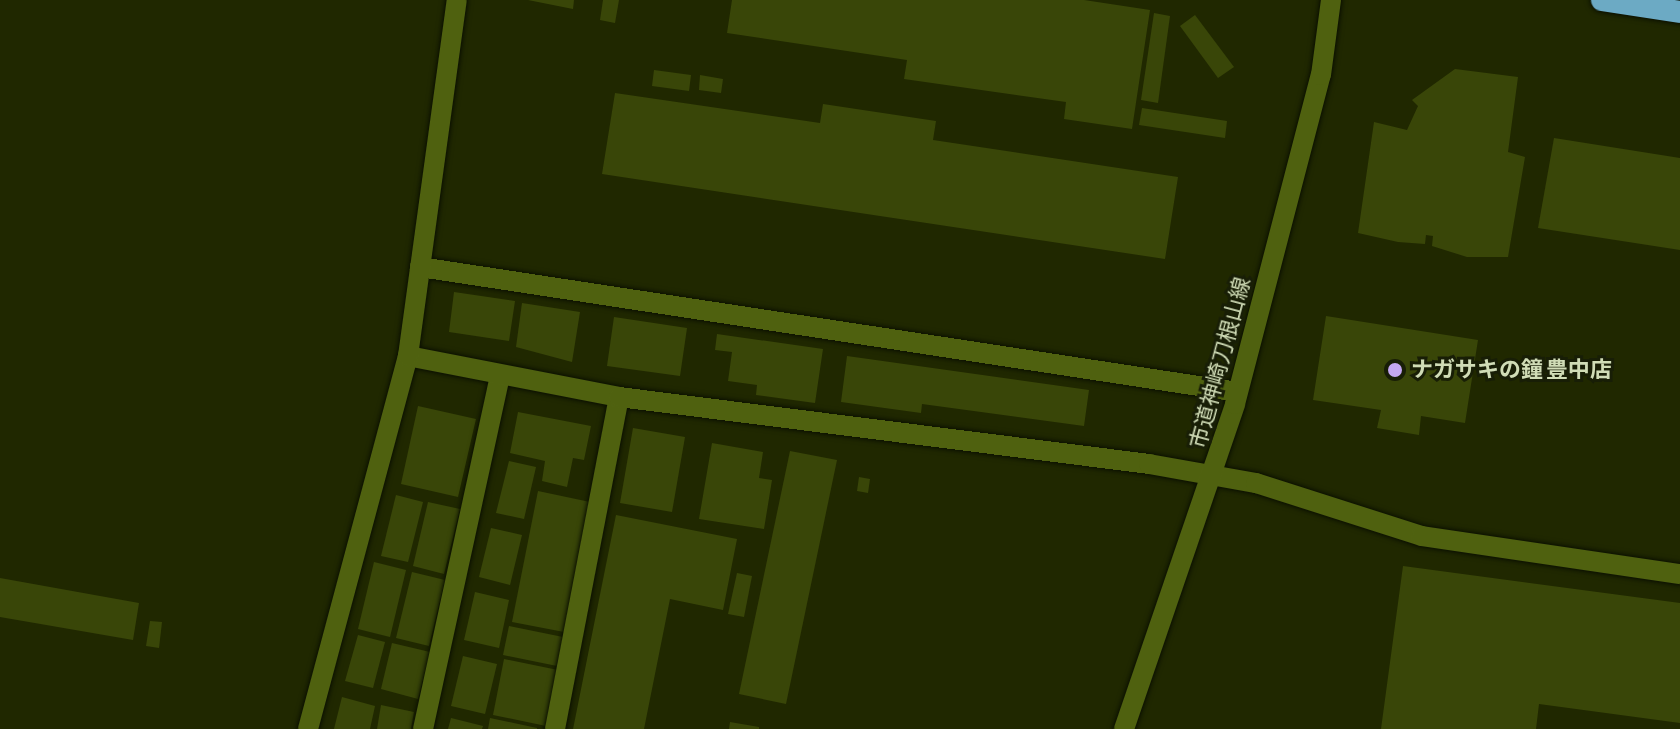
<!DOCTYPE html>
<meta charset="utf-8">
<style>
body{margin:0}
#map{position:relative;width:1680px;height:729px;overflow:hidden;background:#202800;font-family:"Asap Condensed","Noto Sans JP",sans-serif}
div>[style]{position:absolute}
.building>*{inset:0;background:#394608}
.roads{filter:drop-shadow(0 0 2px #0b1000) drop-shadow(0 0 2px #0b1000)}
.service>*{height:20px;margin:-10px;padding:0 10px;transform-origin:10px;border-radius:10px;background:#4f610f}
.minor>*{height:20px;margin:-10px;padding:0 10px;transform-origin:10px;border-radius:10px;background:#4f610f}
.tertiary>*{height:20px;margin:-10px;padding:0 10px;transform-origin:10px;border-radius:10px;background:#4f610f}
.trunk>*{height:22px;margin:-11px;padding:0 11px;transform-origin:11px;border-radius:11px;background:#6caac4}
.dots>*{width:22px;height:22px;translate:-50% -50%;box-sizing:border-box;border:4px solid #181e06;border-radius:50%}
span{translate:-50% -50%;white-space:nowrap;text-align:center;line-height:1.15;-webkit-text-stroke:6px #181e06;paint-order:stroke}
.street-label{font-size:22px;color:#d0dcb6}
.poi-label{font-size:22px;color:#d0dcb6;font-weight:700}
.left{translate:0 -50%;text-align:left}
</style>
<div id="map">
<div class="building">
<div style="clip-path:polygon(528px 0,574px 0,573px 9px)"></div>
<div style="clip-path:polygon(603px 0,619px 0,615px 23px,600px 20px)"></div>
<div style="clip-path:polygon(732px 0,1084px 0,1150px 10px,1132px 129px,1064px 119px,1066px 102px,904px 79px,907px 60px,727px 33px)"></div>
<div style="clip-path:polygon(1154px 13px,1170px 16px,1158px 103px,1141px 100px)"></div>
<div style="clip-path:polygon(1195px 15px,1234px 67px,1218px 78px,1180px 26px)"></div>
<div style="clip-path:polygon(1455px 69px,1518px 77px,1508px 152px,1525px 157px,1508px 257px,1467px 257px,1432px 246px,1433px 236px,1426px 235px,1425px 244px,1398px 242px,1358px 233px,1374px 122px,1407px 130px,1418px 106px,1412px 100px)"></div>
<div style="clip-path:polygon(654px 70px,691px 75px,689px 91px,652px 86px)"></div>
<div style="clip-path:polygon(700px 75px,723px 79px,721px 93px,699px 90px)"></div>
<div style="clip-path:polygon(615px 93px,820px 123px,823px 104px,936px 121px,933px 140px,1178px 177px,1165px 259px,602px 174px)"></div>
<div style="clip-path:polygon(1142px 108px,1227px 121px,1225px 138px,1139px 125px)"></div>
<div style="clip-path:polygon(1554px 138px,1680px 158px,1680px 250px,1538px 228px)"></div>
<div style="clip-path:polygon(454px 292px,515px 301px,509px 341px,449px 332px)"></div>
<div style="clip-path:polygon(522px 303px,580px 312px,572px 362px,516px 347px)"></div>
<div style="clip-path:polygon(1326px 316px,1478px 340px,1465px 423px,1421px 416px,1419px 435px,1377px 428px,1381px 410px,1313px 400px)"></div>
<div style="clip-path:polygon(614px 317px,687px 328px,680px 376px,607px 366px)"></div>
<div style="clip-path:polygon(717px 334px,823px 349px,815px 403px,756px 395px,757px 385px,728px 381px,732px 352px,715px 350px)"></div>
<div style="clip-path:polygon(847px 356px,1089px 390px,1084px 426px,922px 404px,921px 413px,841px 402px)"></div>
<div style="clip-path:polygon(418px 406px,476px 419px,458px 497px,401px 484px)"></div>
<div style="clip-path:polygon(518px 412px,591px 426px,584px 460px,573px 458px,567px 487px,542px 481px,545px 461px,510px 453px)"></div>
<div style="clip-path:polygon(633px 428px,685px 437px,672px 512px,620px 503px)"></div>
<div style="clip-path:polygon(712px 443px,763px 452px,759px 478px,772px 480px,764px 529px,699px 519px)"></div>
<div style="clip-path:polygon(790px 451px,837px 460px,786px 704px,739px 694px)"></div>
<div style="clip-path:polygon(509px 461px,536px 467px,524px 519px,496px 513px)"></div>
<div style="clip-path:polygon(859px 477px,870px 479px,868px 493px,857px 491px)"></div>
<div style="clip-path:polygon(538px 491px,590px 502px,564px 632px,512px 622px)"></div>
<div style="clip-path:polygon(396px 495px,423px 502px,408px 562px,381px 556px)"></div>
<div style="clip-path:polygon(428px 502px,460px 509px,444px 574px,413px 566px)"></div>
<div style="clip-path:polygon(616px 515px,737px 539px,723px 610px,670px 599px,644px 729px,573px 729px)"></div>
<div style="clip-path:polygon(491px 528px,522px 535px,510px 585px,479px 577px)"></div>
<div style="clip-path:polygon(374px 562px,406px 570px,390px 637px,358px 629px)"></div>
<div style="clip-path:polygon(1403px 566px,1680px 603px,1680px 723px,1539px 704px,1536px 729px,1381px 729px)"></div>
<div style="clip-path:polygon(412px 572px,445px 580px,429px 646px,396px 638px)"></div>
<div style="clip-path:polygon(737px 573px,752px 576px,744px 617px,728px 614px)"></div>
<div style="clip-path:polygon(0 578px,139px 603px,133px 640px,0 617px)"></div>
<div style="clip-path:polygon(475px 592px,509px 600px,499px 648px,464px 640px)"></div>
<div style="clip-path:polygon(150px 621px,162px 622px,159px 648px,146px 646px)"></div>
<div style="clip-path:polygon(509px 626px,563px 637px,557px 666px,503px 655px)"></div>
<div style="clip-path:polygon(358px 635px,385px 642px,373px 688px,345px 681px)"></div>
<div style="clip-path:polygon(392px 643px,430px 652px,418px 699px,381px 689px)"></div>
<div style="clip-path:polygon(463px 656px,497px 664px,485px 714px,451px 706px)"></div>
<div style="clip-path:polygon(504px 659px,558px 670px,546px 726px,493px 715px)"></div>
<div style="clip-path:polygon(342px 697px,375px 706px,370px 729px,334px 729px)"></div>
<div style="clip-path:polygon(381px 705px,414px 712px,411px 729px,377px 729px)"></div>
<div style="clip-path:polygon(451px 718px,483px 726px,482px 729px,448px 729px)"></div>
<div style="clip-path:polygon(490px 718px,537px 728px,537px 729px,488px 729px)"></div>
<div style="clip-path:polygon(730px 722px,759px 727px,759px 729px,729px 729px)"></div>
</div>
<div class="roads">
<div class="service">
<div style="left:420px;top:267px;width:827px;rotate:8.69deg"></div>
<div style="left:423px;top:729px;width:360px;rotate:-77.7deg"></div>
<div style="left:555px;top:729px;width:338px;rotate:-79.1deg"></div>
</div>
<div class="minor">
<div style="left:408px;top:356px;width:215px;rotate:11deg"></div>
<div style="left:619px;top:397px;width:534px;rotate:7.2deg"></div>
<div style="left:1149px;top:464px;width:109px;rotate:10.1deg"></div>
<div style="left:1256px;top:483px;width:174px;rotate:17.7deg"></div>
<div style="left:1422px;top:536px;width:261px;rotate:8.4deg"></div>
<div style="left:308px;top:729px;width:386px;rotate:-75deg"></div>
<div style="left:408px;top:356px;width:359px;rotate:-82.2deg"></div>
</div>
<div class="tertiary">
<div style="left:1124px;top:729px;width:343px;rotate:-71.1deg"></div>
<div style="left:1235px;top:404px;width:340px;rotate:-75.4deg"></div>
<div style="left:1321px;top:75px;width:76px;rotate:-82.4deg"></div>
</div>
<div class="trunk">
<div style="left:1602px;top:0;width:79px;rotate:8.7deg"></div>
</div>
</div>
<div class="dots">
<div style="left:1395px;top:370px;background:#c4a7f1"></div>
</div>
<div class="street-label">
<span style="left:1220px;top:363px;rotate:-75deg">市道神崎刀根山線</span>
</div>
<div class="poi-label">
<span class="left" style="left:1411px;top:370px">ナガサキの鐘 豊中店</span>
</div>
</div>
